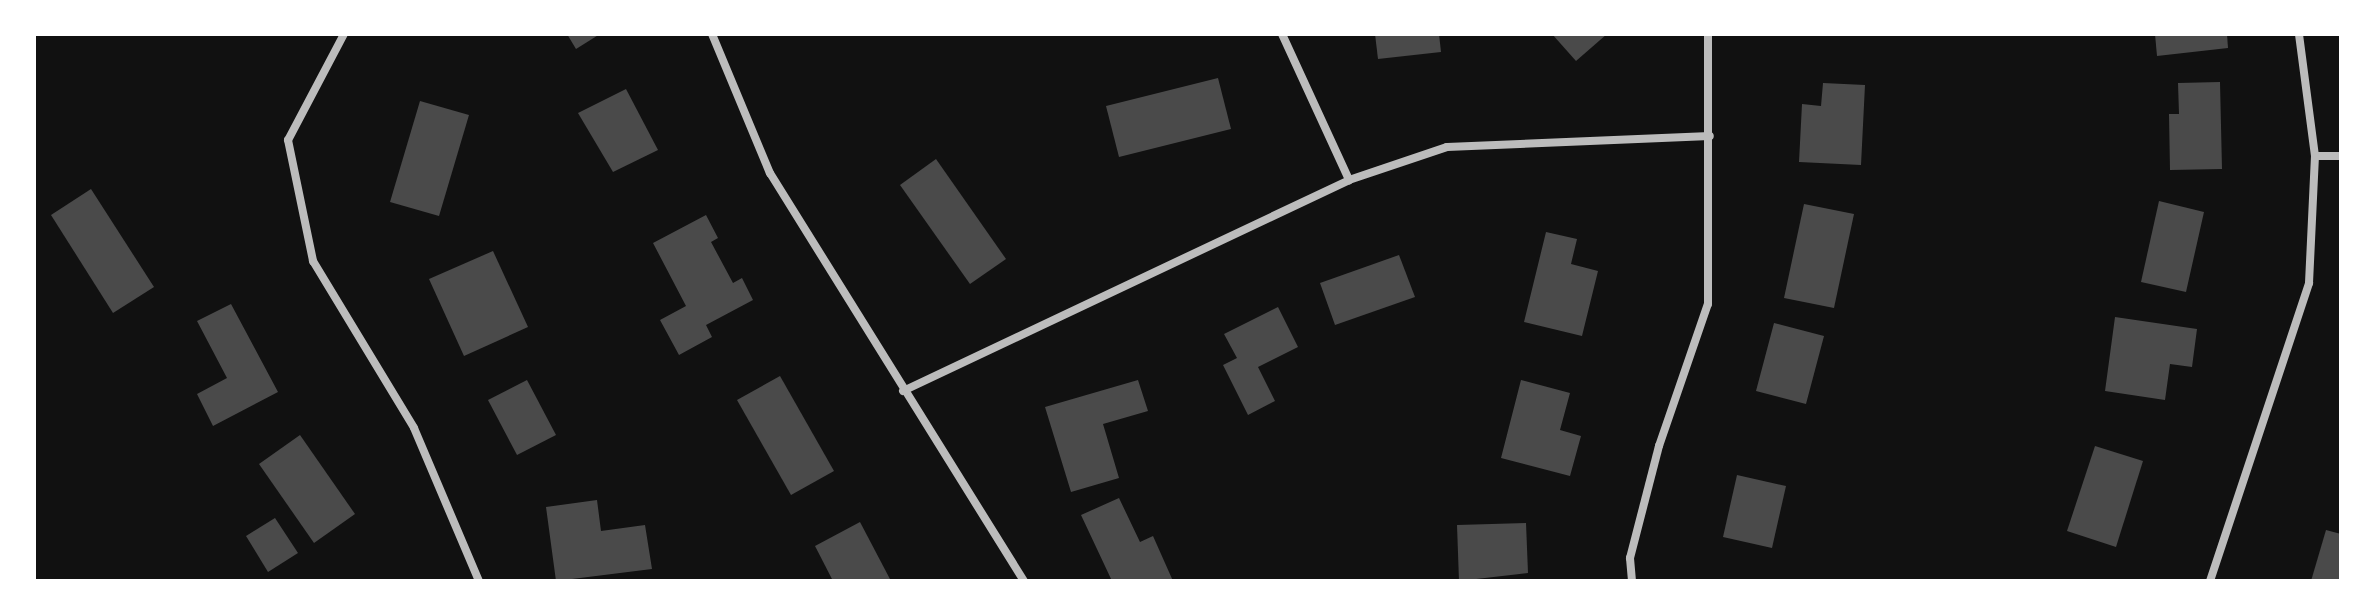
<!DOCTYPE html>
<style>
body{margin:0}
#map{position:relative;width:2375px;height:615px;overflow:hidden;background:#111;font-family:"PT Serif",serif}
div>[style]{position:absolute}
.building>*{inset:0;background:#4a4a4a}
.minor>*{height:8px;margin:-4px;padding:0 4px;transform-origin:4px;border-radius:4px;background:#bcbcbc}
span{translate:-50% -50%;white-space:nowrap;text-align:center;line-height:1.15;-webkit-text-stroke:6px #fff;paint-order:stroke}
.frame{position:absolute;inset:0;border:36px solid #fff;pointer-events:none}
</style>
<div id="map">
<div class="building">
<div style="clip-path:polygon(567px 34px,600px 34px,576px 49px)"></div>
<div style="clip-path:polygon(1375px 34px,1439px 34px,1441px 52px,1378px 59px)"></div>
<div style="clip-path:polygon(1552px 34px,1607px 34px,1576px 61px)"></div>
<div style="clip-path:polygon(2155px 34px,2227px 34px,2228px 48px,2157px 56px)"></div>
<div style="clip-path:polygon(1218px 78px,1231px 129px,1119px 157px,1106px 106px)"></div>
<div style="clip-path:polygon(2220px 82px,2222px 169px,2170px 170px,2169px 114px,2179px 114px,2178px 83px)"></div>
<div style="clip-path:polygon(1823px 83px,1865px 85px,1861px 165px,1799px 162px,1802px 104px,1821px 106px)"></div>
<div style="clip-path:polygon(626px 89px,658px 150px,613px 172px,578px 113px)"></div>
<div style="clip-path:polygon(420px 101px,469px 115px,439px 216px,390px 202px)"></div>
<div style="clip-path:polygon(936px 159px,1006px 259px,970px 284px,900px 185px)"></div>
<div style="clip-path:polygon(91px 189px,154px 287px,113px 313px,51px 215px)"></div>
<div style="clip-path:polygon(2159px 201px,2204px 212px,2186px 292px,2141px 282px)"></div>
<div style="clip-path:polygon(1804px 204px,1854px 214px,1834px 308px,1784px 298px)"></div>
<div style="clip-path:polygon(706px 215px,718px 238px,711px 242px,733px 283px,742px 278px,753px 300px,706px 325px,712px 337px,679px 355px,660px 320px,686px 306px,653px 243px)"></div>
<div style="clip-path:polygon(1546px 232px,1577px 239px,1571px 264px,1598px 271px,1582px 336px,1524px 322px)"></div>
<div style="clip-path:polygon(493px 251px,528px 327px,464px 356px,429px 279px)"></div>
<div style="clip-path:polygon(1399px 255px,1415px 297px,1335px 325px,1320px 283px)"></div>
<div style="clip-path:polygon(231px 304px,278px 392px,213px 426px,197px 394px,227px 378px,197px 321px)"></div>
<div style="clip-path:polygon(1278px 307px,1298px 347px,1258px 367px,1275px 401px,1248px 415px,1223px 365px,1237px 358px,1224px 334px)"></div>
<div style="clip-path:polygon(2115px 317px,2197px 329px,2192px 367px,2170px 364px,2165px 400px,2105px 391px)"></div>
<div style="clip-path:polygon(1774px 323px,1824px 336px,1806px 404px,1756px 391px)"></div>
<div style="clip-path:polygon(780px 376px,834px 471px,791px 495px,737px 400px)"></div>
<div style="clip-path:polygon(527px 380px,556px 435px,517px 455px,488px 400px)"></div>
<div style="clip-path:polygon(1138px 380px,1148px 411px,1103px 424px,1119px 478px,1071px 492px,1045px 407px)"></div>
<div style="clip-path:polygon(1521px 380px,1570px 393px,1560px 430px,1581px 436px,1570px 476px,1501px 458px)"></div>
<div style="clip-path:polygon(300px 435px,355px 514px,314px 543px,259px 464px)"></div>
<div style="clip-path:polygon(2095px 446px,2143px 461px,2116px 547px,2067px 531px)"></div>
<div style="clip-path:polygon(1737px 475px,1786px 486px,1772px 548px,1723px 537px)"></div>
<div style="clip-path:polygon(1119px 498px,1140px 542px,1153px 536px,1173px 581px,1112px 581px,1081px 515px)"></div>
<div style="clip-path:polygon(597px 500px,601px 531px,645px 525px,652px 569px,556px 581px,546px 507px)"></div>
<div style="clip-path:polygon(275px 518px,298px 553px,268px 572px,246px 536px)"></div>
<div style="clip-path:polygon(860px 522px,891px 581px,833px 581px,815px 546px)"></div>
<div style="clip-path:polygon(1526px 523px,1528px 573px,1459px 581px,1457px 525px)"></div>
<div style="clip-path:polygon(2326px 530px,2341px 534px,2341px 581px,2311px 581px)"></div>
</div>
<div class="minor">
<div style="left:344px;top:34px;width:120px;rotate:117.8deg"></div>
<div style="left:288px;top:140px;width:124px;rotate:78.3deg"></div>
<div style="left:313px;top:261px;width:195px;rotate:58.8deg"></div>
<div style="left:414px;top:428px;width:166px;rotate:67deg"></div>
<div style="left:712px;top:34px;width:151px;rotate:67.4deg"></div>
<div style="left:770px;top:173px;width:481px;rotate:58.1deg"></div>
<div style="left:1282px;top:34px;width:161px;rotate:65.3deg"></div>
<div style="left:2315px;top:156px;width:26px"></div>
<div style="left:903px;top:391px;width:493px;rotate:-25.3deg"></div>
<div style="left:1349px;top:180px;width:103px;rotate:-18.6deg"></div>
<div style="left:1447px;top:147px;width:263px;rotate:-2.4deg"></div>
<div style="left:1632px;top:581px;width:23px;rotate:-95deg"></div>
<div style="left:1630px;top:558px;width:116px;rotate:-75.5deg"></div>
<div style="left:1659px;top:446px;width:150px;rotate:-71deg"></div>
<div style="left:1708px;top:304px;width:270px;rotate:-90deg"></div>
<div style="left:2210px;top:581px;width:314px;rotate:-71.6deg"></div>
<div style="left:2309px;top:283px;width:127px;rotate:-87.3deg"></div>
<div style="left:2315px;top:156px;width:123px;rotate:-97.5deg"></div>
</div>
<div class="frame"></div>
</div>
